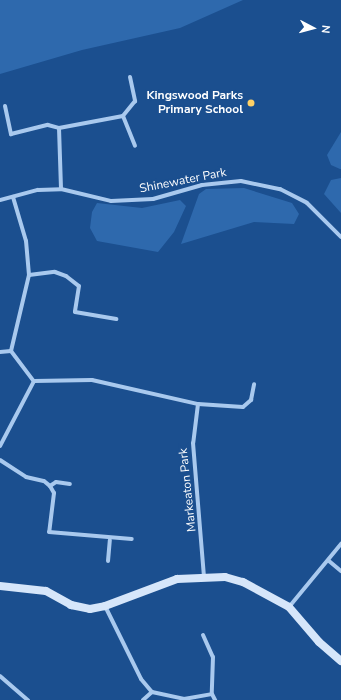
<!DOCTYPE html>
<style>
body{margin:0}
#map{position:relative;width:341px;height:700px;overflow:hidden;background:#1b4f8f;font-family:"Nunito Sans",sans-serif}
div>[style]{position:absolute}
.green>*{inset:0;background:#2e69ad}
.street>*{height:4px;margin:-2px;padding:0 2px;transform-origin:2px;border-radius:2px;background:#a9c9ee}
.secondary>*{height:8px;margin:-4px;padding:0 4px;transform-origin:4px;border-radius:4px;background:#d6e6fa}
.dots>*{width:11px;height:11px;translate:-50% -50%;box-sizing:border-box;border:2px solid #1b4f8f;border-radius:50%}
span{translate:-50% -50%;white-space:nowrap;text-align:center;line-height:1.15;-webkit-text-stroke:4px #1b4f8f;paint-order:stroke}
.poi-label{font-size:12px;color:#fff;font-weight:700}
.right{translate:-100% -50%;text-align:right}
.street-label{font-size:12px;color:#fff}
.north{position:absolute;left:293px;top:8px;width:40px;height:40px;-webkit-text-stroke:3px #1b4f8f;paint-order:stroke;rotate:96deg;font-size:11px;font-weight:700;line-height:16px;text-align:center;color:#fff}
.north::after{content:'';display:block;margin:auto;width:14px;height:18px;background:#fff;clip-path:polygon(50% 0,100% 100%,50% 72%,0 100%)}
</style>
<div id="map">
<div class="green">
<div style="clip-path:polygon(0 0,243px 0,180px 28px,82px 50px,0 74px)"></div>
<div style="clip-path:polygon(341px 132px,341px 169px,340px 169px,331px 165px,327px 155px)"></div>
<div style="clip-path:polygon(341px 178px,341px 213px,324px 194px,331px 180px)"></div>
<div style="clip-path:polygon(244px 188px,292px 203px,299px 214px,294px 224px,254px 222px,181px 244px,199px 194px,206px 189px)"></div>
<div style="clip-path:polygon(180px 200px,186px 206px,174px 232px,158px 252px,97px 241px,90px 228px,92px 212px,97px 203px,142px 208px)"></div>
</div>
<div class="street">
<div style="left:130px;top:77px;width:25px;rotate:78deg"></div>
<div style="left:135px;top:101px;width:19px;rotate:129deg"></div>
<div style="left:123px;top:116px;width:32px;rotate:68deg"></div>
<div style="left:5px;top:106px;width:29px;rotate:78deg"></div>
<div style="left:11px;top:134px;width:38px;rotate:-14deg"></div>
<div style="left:48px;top:125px;width:11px;rotate:15deg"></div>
<div style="left:59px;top:128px;width:61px;rotate:88.1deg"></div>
<div style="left:59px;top:128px;width:65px;rotate:-10.6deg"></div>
<div style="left:0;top:200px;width:39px;rotate:-15deg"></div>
<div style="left:38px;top:190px;width:23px;rotate:-2deg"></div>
<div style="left:61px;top:189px;width:51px;rotate:13.5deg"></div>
<div style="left:111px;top:201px;width:42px;rotate:-2.7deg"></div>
<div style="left:153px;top:199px;width:51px;rotate:-15.9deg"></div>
<div style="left:202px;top:185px;width:39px;rotate:-6deg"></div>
<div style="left:241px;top:181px;width:40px;rotate:12deg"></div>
<div style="left:280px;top:189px;width:30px;rotate:27deg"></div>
<div style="left:307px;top:203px;width:48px;rotate:45deg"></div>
<div style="left:29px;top:275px;width:26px;rotate:-7deg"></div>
<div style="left:55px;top:272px;width:12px;rotate:20deg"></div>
<div style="left:66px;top:276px;width:16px;rotate:38deg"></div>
<div style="left:79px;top:286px;width:26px;rotate:99deg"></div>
<div style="left:75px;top:312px;width:42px;rotate:9.7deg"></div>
<div style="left:11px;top:351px;width:78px;rotate:-76.7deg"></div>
<div style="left:29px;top:275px;width:34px;rotate:-95deg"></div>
<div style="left:26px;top:241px;width:46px;rotate:-106.5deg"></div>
<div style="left:11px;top:351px;width:38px;rotate:53deg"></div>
<div style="left:0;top:352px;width:11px;rotate:-5deg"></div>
<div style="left:198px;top:404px;width:45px;rotate:3.8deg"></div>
<div style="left:243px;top:407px;width:11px;rotate:-41deg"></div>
<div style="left:251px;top:400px;width:16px;rotate:-79deg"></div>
<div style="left:0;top:446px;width:73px;rotate:-62.4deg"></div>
<div style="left:34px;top:381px;width:58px;rotate:-1deg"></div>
<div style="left:92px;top:380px;width:109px;rotate:12.8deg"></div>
<div style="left:198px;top:404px;width:39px;rotate:97deg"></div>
<div style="left:193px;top:443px;width:133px;rotate:85.3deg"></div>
<div style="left:0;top:460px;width:31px;rotate:33deg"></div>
<div style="left:26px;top:477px;width:18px;rotate:13deg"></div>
<div style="left:44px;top:481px;width:8px;rotate:40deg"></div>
<div style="left:50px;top:486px;width:7px;rotate:-34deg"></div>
<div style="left:56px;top:482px;width:14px;rotate:8deg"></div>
<div style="left:50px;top:486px;width:8px;rotate:60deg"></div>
<div style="left:54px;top:493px;width:39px;rotate:97deg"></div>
<div style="left:49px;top:532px;width:83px;rotate:4.8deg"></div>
<div style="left:108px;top:561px;width:21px;rotate:-85deg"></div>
<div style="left:329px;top:561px;width:16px;rotate:40deg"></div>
<div style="left:105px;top:606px;width:81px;rotate:63.7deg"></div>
<div style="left:141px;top:679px;width:17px;rotate:50deg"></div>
<div style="left:152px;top:692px;width:33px;rotate:12deg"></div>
<div style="left:184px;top:699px;width:28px;rotate:-10deg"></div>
<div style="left:289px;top:607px;width:82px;rotate:-50.5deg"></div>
<div style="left:203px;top:635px;width:24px;rotate:66deg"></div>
<div style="left:213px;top:657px;width:37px;rotate:92deg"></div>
<div style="left:212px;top:694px;width:7px;rotate:63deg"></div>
<div style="left:0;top:676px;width:37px;rotate:41deg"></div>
<div style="left:143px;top:700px;width:12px;rotate:-42deg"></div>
</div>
<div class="secondary">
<div style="left:0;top:586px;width:46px;rotate:6.2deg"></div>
<div style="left:46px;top:591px;width:29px;rotate:29deg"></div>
<div style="left:71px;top:605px;width:19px;rotate:12deg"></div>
<div style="left:90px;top:609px;width:15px;rotate:-11deg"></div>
<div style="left:105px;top:606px;width:77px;rotate:-20.6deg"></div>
<div style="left:177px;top:579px;width:48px;rotate:-2.4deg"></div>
<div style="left:225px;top:577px;width:19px;rotate:16deg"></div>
<div style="left:243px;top:582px;width:52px;rotate:28.5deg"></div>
<div style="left:289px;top:607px;width:46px;rotate:49.4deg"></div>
<div style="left:319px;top:642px;width:29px;rotate:41deg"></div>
</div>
<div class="dots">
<div style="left:251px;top:103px;background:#ffd166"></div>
</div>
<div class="poi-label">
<span class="right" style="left:243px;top:103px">Kingswood Parks<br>Primary School</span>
</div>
<div class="street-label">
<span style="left:183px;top:181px;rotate:-11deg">Shinewater Park</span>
<span style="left:188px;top:490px;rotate:-96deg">Markeaton Park</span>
</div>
<div class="north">N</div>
</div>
